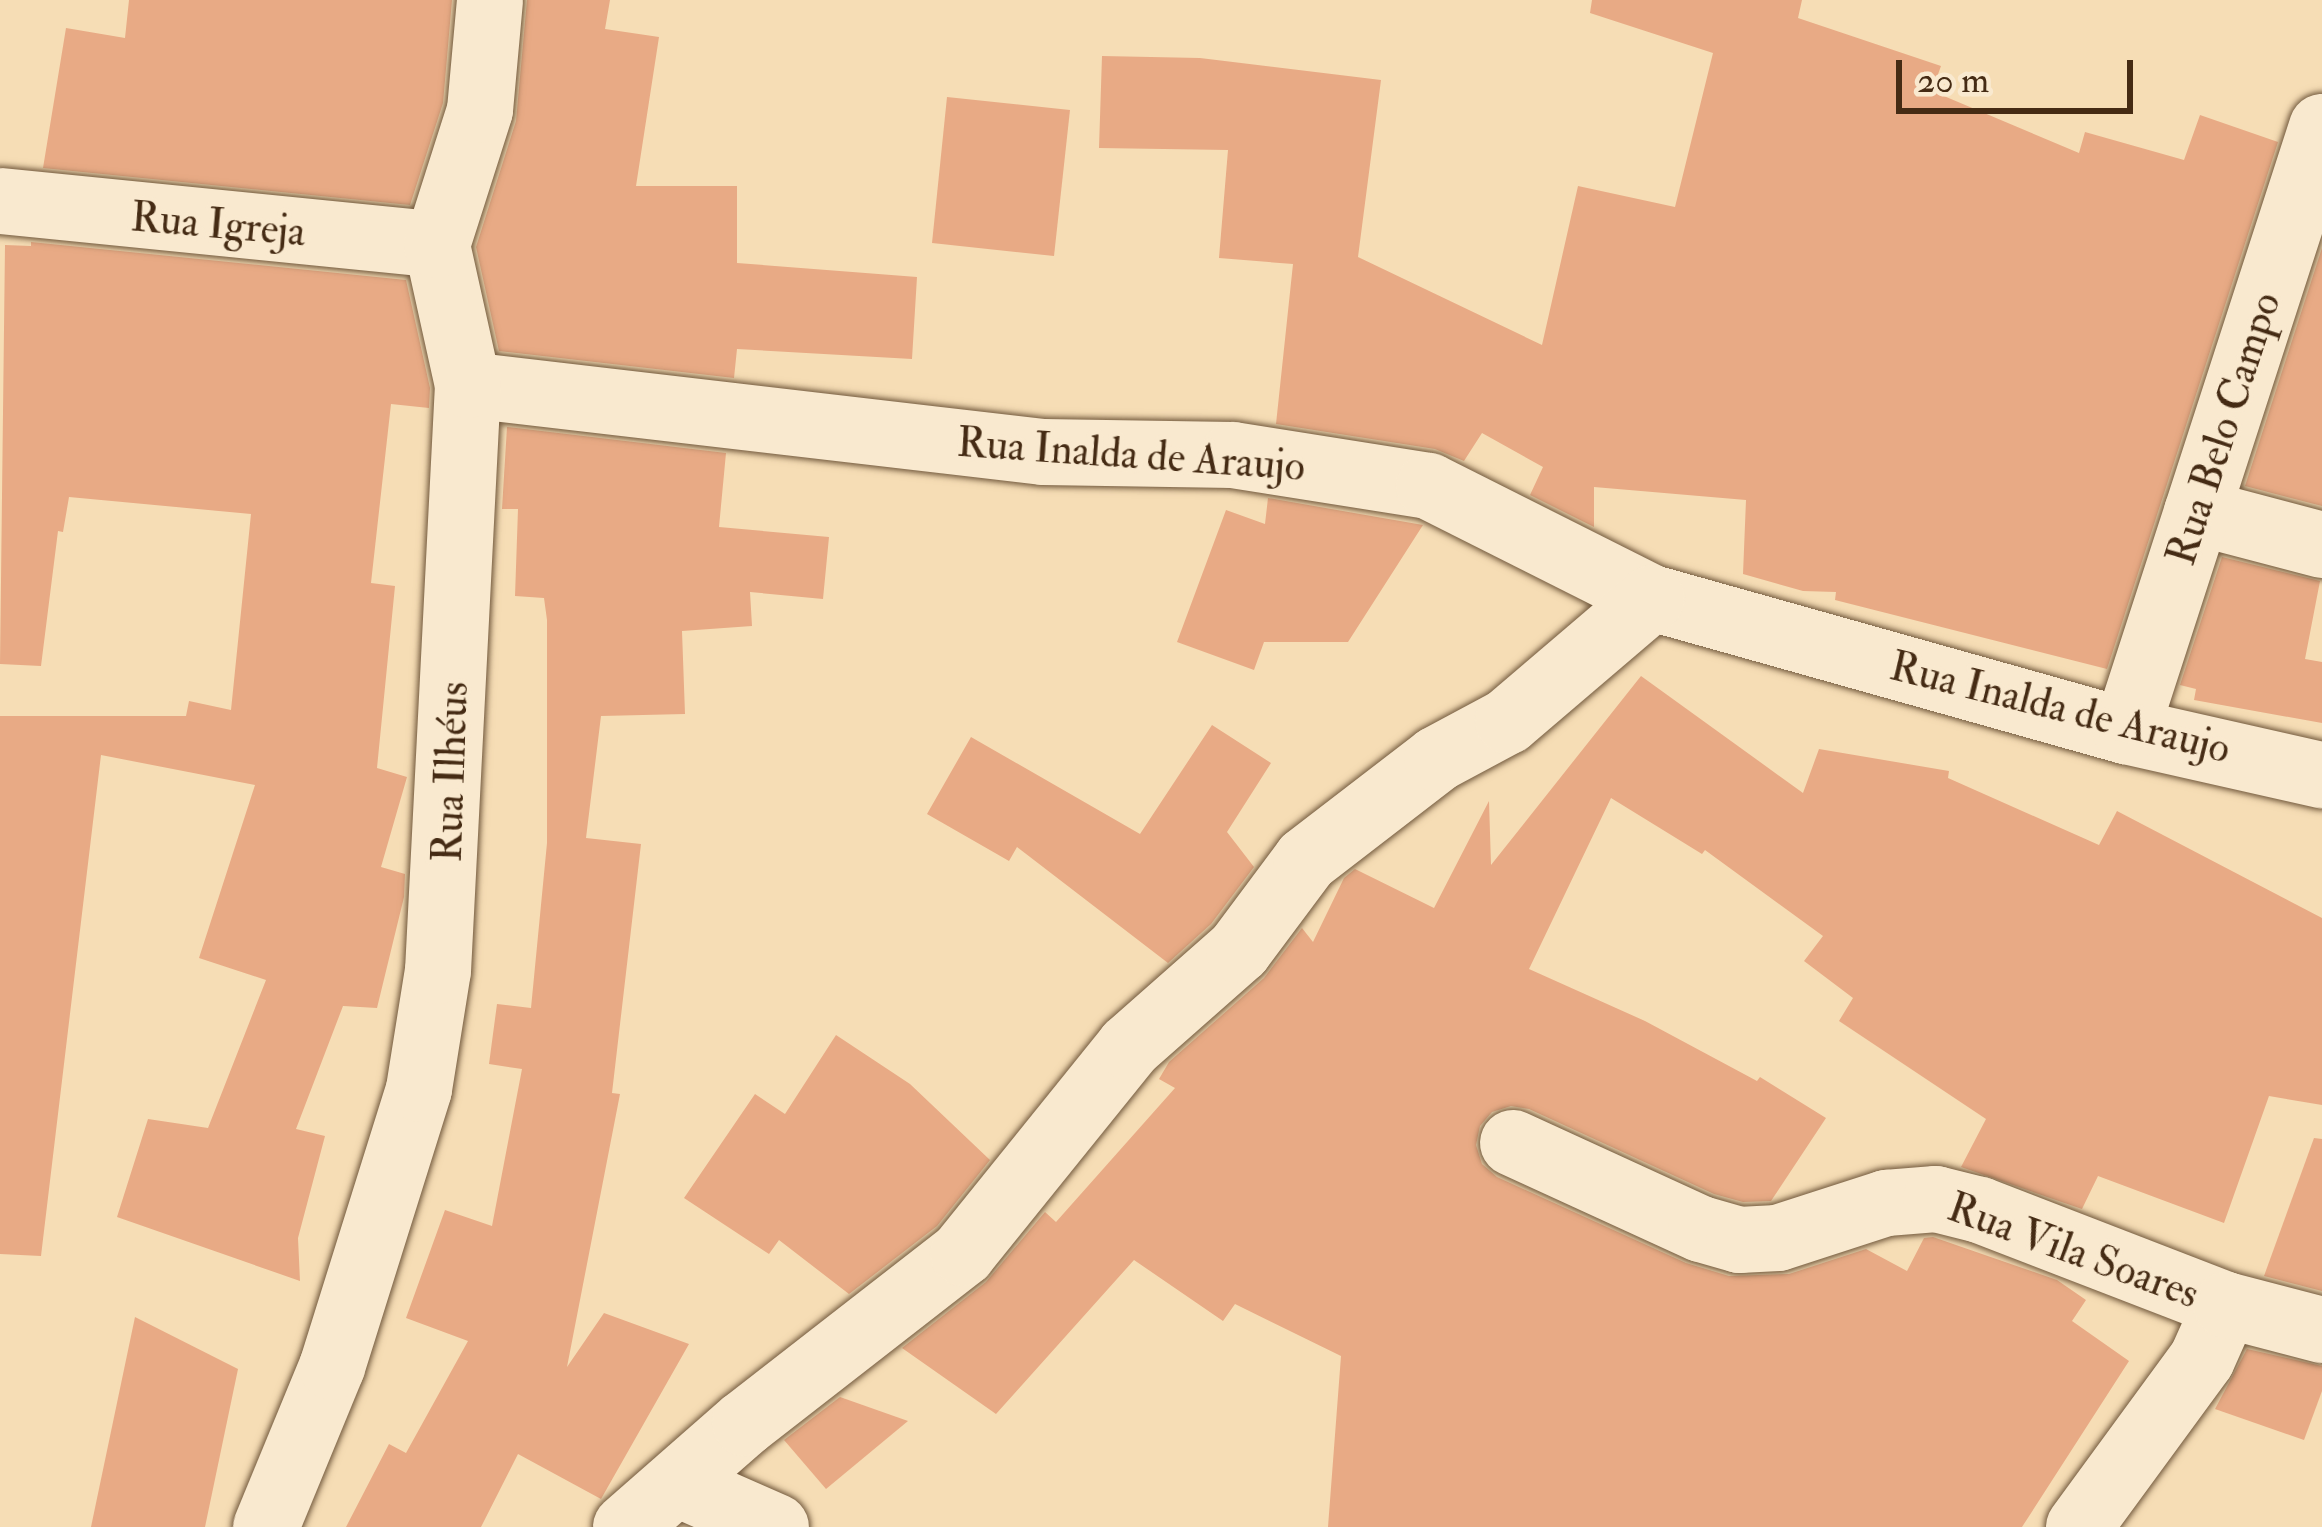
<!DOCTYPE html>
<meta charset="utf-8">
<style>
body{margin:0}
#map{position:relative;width:2322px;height:1527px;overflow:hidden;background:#f6ddb5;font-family:"IM FELL Double Pica",serif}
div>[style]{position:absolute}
.building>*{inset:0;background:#e8aa85}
.roads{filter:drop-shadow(0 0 3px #71583c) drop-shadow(0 0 3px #71583c)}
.street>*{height:66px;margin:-33px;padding:0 33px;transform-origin:33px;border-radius:33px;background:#f9e9cf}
span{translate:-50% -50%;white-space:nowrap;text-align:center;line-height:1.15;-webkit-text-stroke:9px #f9e9cf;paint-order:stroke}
.street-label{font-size:42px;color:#452b14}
.scale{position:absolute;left:1896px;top:60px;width:237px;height:54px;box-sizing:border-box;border:6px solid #452b14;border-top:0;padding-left:15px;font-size:36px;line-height:42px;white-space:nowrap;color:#452b14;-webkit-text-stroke:9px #f9e9cf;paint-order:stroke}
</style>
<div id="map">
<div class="building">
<div style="clip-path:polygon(129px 0,452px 0,443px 103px,410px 205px,43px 168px,66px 28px,125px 38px)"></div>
<div style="clip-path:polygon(527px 0,610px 0,605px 29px,659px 37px,636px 186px,737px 186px,737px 263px,917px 277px,912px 359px,737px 349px,734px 378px,499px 351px,476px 247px,516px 121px)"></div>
<div style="clip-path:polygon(1592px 0,1802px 0,1798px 18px,1941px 66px,1932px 91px,2079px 153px,2085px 132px,2184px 160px,2200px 115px,2278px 142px,2107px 669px,1835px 600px,1836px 592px,1803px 591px,1743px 574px,1746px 500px,1594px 487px,1594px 527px,1530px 495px,1543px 467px,1482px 433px,1464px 461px,1435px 449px,1276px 424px,1293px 264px,1219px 258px,1228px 150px,1099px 148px,1102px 56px,1200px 58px,1381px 80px,1358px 257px,1542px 345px,1578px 186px,1675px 207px,1713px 53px,1590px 13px)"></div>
<div style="clip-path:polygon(947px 97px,1070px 110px,1054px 256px,932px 243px)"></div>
<div style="clip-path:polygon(31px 242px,406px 280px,430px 388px,429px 408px,391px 404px,371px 583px,395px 586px,377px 768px,407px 777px,381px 867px,405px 874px,404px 897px,377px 1008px,343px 1006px,296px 1129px,325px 1136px,298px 1238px,300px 1281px,117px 1217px,148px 1119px,208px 1128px,266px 980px,199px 958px,255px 785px,101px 755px,41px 1256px,0 1254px,0 716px,186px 716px,189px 701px,231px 710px,251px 514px,69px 497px,63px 532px,58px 531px,41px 666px,0 664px,5px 245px,31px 246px)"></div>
<div style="clip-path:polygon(2322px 248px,2322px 506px,2245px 486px)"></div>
<div style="clip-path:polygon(507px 427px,726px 453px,719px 527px,829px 537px,823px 599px,750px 592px,752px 626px,682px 631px,685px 714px,601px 716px,586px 838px,641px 844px,612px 1093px,620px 1094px,567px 1367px,604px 1313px,689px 1344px,601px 1499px,518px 1454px,481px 1527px,346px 1527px,389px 1444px,406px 1453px,468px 1341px,406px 1318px,445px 1210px,492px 1226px,522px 1069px,489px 1064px,497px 1004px,531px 1008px,547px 843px,547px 620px,544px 598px,515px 596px,518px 509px,502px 509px)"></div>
<div style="clip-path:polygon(1268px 498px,1423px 525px,1348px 642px,1264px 642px,1254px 670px,1177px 642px,1226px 510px,1265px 524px)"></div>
<div style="clip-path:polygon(2222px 557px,2320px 581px,2305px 659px,2322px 662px,2322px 723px,2194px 700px,2196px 689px,2180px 685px)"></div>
<div style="clip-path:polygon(1641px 676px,1803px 793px,1819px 749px,1949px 771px,1948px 778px,2099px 845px,2117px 811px,2322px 918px,2322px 1105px,2269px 1096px,2224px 1223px,2098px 1176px,2082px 1209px,1961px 1167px,1986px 1119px,1839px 1021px,1853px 998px,1804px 961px,1823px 936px,1705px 850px,1702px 854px,1611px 798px,1529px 969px,1645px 1021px,1757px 1081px,1760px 1077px,1826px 1118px,1771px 1201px,1743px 1202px,1714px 1194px,1529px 1109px,1511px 1106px,1492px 1112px,1480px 1126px,1476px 1145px,1482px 1164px,1497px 1177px,1686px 1263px,1729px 1276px,1789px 1274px,1866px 1249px,1907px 1271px,1924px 1238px,1933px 1237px,2057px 1280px,2086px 1300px,2072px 1321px,2129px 1361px,2022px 1527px,1328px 1527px,1341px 1356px,1235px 1304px,1223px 1321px,1134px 1260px,996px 1414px,902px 1348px,986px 1282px,1045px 1212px,1056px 1222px,1175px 1088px,1159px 1079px,1169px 1062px,1264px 978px,1302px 928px,1313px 942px,1344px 878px,1355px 869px,1434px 908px,1489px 801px,1491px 865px)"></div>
<div style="clip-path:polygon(1212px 725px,1271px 763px,1227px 832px,1254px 867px,1211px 924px,1168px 963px,1017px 847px,1009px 861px,927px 814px,971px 737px,1140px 834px)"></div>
<div style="clip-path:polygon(836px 1035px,910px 1084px,990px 1160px,937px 1226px,849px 1294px,779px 1240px,769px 1254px,684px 1198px,755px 1094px,785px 1114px)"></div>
<div style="clip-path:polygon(2314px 1138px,2322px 1139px,2322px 1291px,2264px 1276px)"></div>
<div style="clip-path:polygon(135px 1317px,238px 1369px,205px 1527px,91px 1527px)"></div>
<div style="clip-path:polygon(2247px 1349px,2322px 1366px,2322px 1391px,2304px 1440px,2215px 1409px)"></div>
<div style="clip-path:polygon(840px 1397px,908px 1421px,826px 1489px,784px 1440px)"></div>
</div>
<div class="roads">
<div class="street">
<div style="left:0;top:201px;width:439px;rotate:5.7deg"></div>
<div style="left:468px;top:385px;width:579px;rotate:6.65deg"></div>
<div style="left:1043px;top:452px;width:190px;rotate:0.9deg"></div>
<div style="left:1233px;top:455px;width:198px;rotate:9deg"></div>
<div style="left:1429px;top:486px;width:250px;rotate:26.7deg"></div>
<div style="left:1652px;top:598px;width:492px;rotate:15.7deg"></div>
<div style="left:2126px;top:731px;width:201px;rotate:12.7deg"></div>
<div style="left:2197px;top:512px;width:129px;rotate:14.8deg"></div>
<div style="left:2126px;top:731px;width:635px;rotate:-72.02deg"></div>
<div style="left:1513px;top:1143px;width:207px;rotate:24.6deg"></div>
<div style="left:1701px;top:1229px;width:40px;rotate:16deg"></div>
<div style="left:1739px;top:1240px;width:39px;rotate:-3deg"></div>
<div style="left:1778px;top:1238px;width:114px;rotate:-18deg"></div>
<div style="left:1886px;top:1203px;width:50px;rotate:-4.6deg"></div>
<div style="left:1936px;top:1199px;width:45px;rotate:14deg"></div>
<div style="left:1980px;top:1210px;width:264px;rotate:21.1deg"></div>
<div style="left:678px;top:1484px;width:107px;rotate:23.7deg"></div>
<div style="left:266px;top:1527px;width:173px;rotate:-67.6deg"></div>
<div style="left:332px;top:1367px;width:291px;rotate:-72.6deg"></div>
<div style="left:419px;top:1089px;width:120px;rotate:-80.9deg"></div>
<div style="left:438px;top:971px;width:587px;rotate:-87.07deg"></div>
<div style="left:468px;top:385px;width:143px;rotate:-102.5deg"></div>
<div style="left:437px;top:245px;width:142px;rotate:-72.3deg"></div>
<div style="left:480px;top:110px;width:110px;rotate:-84.8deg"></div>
<div style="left:626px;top:1527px;width:158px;rotate:-41.2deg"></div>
<div style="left:745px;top:1423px;width:276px;rotate:-37.9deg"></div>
<div style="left:963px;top:1253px;width:265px;rotate:-51.1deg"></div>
<div style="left:1129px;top:1047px;width:147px;rotate:-41.4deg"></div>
<div style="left:1239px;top:950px;width:112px;rotate:-53.3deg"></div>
<div style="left:1306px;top:860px;width:165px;rotate:-37.6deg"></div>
<div style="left:1437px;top:759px;width:81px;rotate:-28.2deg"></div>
<div style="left:1508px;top:721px;width:189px;rotate:-40.5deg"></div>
<div style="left:2079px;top:1527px;width:208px;rotate:-53.8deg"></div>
<div style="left:2202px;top:1359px;width:59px;rotate:-66deg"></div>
<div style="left:2226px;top:1305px;width:99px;rotate:14.6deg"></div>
</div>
</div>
<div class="street-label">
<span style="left:218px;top:225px;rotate:5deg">Rua Igreja</span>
<span style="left:2224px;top:429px;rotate:-72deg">Rua Belo Campo</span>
<span style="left:1131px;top:455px;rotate:4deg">Rua Inalda de Araujo</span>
<span style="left:2060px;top:708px;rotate:14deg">Rua Inalda de Araujo</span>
<span style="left:451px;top:772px;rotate:-88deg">Rua Ilhéus</span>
<span style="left:2073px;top:1251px;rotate:20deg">Rua Vila Soares</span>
</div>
<div class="scale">20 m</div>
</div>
